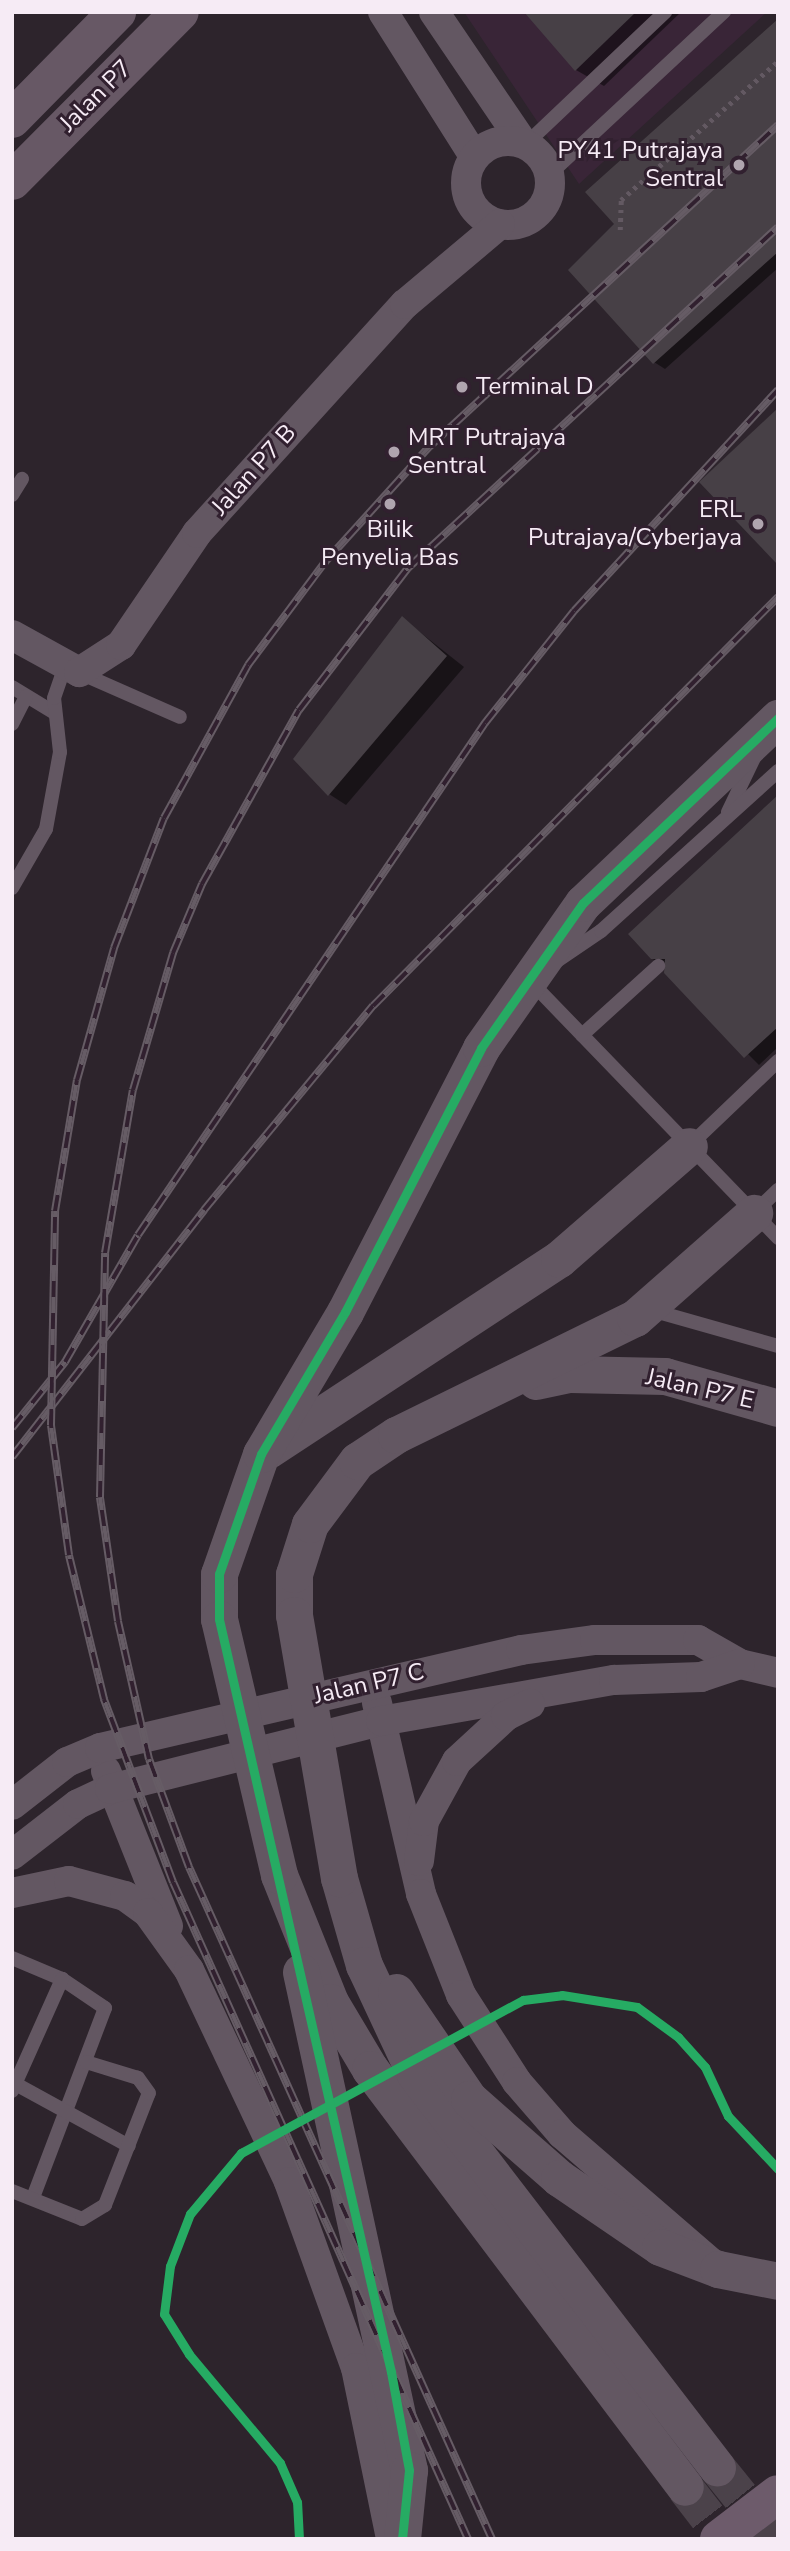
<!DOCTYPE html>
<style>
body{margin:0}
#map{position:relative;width:790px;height:2551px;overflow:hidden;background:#2d242c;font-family:"Nunito Sans",sans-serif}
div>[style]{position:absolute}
.built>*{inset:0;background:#392537}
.shadow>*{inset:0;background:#0007}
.building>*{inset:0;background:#474046}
.tertiary-tunnel>*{height:37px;margin-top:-18.5px;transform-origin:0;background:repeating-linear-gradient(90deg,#4b424a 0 37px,transparent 0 55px)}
.path>*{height:4.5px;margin-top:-2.25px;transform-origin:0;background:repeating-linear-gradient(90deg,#635962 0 3.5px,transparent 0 8.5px)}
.service>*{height:14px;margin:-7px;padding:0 7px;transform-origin:7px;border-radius:7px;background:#635762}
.minor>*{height:30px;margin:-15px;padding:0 15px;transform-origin:15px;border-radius:15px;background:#635762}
.minor>.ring{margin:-15px;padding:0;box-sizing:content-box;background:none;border:30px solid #635762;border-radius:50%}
.tertiary>*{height:37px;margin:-18.5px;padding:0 18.5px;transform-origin:18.5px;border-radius:18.5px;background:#635762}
.secondary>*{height:38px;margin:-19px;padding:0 19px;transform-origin:19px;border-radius:19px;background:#675865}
.motorway>*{height:38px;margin:-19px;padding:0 19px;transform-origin:19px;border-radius:19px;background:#6d5b6b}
.rail>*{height:8px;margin-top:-4px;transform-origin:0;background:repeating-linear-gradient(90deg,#31202f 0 16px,#665c65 0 32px);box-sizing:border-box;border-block:2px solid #665c65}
.tertiary-bridge>*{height:37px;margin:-18.5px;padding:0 18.5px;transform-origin:18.5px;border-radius:18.5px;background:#635762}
.cycleway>*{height:9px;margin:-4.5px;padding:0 4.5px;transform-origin:4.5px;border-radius:4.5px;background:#26ab63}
.dots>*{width:19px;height:19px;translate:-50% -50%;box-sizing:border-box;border:4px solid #31202f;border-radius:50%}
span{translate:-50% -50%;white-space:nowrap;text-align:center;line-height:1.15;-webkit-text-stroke:6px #31202f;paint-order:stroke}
.street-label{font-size:24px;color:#f6ebf5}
.poi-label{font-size:24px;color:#f6ebf5}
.right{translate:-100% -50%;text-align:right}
.left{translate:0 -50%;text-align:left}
.frame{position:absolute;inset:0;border:14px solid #f6ebf5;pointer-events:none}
</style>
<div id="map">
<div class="built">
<div style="clip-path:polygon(464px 12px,767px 12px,579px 184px)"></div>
</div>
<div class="shadow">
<div style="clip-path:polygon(527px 12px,681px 12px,604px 86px,576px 70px)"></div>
<div style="clip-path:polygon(778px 21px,778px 268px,665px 369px,654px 362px,616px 224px)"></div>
<div style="clip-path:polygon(402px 618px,464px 667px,346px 805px,329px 794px)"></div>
<div style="clip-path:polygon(778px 797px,778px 1047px,759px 1065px,652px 958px)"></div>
</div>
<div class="building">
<div style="clip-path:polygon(524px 12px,636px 12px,575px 71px)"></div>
<div style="clip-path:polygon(778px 19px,778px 252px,653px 364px,568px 270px,614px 224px,585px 192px)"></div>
<div style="clip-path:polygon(778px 408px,778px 565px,699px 482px)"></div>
<div style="clip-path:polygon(402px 616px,447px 656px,328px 796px,293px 759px)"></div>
<div style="clip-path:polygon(778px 795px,778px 1027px,744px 1058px,664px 973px,665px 959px,651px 959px,628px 934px)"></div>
</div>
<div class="tertiary-tunnel">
<div style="left:717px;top:2467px;width:92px;rotate:51.1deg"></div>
<div style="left:685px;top:2487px;width:66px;rotate:52.4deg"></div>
</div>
<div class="path">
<div style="left:620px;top:230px;width:30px;rotate:-88deg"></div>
<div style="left:621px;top:200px;width:210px;rotate:-41.5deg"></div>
</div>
<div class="service">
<div style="left:526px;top:144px;width:192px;rotate:-43.5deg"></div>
<div style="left:550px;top:174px;width:238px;rotate:-43deg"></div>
<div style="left:12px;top:495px;width:19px;rotate:-58deg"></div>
<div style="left:80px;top:673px;width:109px;rotate:23.7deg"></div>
<div style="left:12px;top:687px;width:50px;rotate:31.2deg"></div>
<div style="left:12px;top:724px;width:31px;rotate:-63deg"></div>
<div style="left:728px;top:812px;width:60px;rotate:-64.3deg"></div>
<div style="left:12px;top:888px;width:68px;rotate:-60deg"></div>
<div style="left:46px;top:829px;width:78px;rotate:-79.7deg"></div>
<div style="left:60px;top:752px;width:54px;rotate:-96.3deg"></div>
<div style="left:54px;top:698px;width:31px;rotate:-71deg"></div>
<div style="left:557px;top:961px;width:53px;rotate:-34.3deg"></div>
<div style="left:601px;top:931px;width:239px;rotate:-42.1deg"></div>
<div style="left:529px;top:980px;width:359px;rotate:46deg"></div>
<div style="left:582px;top:1035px;width:103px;rotate:-42.2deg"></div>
<div style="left:690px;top:1145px;width:122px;rotate:-43.7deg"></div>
<div style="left:755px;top:1212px;width:32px;rotate:-44deg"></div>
<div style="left:651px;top:1310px;width:132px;rotate:15.8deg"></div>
<div style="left:12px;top:1958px;width:54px;rotate:22.8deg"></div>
<div style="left:62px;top:1979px;width:52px;rotate:34deg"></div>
<div style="left:105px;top:2008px;width:203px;rotate:110.8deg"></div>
<div style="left:12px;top:2082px;width:133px;rotate:28.7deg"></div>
<div style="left:12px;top:2091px;width:123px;rotate:-65.9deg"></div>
<div style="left:12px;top:2191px;width:75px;rotate:21.8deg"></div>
<div style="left:82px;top:2219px;width:27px;rotate:-31deg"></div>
<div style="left:105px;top:2205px;width:120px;rotate:-68.6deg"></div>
<div style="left:149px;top:2093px;width:19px;rotate:-126deg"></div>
<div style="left:138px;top:2078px;width:54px;rotate:-162.9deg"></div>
</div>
<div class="minor">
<div style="left:383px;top:12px;width:170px;rotate:57.7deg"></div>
<div style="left:434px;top:12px;width:158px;rotate:55.8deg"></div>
<div class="ring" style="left:466px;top:141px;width:54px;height:54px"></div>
<div style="left:12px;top:635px;width:77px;rotate:28.9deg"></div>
<div style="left:79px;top:672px;width:50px;rotate:-32.7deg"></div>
<div style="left:121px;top:645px;width:135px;rotate:-55.8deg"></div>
<div style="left:197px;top:533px;width:309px;rotate:-47.8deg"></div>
<div style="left:405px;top:304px;width:124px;rotate:-40.1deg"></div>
<div style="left:377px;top:1703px;width:196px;rotate:77deg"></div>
<div style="left:421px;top:1894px;width:109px;rotate:68.4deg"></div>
<div style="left:461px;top:1995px;width:103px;rotate:57.2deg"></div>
<div style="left:517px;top:2082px;width:69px;rotate:49.1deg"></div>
<div style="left:562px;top:2134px;width:194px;rotate:40.8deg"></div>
<div style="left:106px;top:1771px;width:167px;rotate:68.2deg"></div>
<div style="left:12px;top:1805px;width:70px;rotate:-38deg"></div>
<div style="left:67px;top:1762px;width:36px;rotate:-23deg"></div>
<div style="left:100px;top:1748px;width:432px;rotate:-13.1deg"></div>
<div style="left:521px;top:1650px;width:75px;rotate:-7.7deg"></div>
<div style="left:595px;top:1640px;width:103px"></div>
<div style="left:698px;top:1640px;width:48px;rotate:29.7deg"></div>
<div style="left:740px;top:1664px;width:39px;rotate:13deg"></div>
<div style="left:12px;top:1855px;width:83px;rotate:-37.7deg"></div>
<div style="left:78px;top:1804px;width:35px;rotate:-25deg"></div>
<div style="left:110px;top:1789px;width:279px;rotate:-14.1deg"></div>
<div style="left:381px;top:1721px;width:237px;rotate:-10deg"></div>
<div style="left:614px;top:1680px;width:87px;rotate:-2deg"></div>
<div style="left:701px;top:1677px;width:41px;rotate:-18.4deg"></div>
<div style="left:419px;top:1861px;width:40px;rotate:-82.9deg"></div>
<div style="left:424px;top:1821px;width:68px;rotate:-61.2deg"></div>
<div style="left:457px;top:1761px;width:67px;rotate:-42.6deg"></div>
<div style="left:506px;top:1716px;width:27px;rotate:-27deg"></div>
<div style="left:12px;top:1893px;width:58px;rotate:-11.9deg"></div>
<div style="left:69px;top:1881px;width:58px;rotate:15deg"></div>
<div style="left:125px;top:1896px;width:29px;rotate:36deg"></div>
<div style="left:148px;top:1913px;width:70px;rotate:54.3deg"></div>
<div style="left:189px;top:1970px;width:234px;rotate:64.7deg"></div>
<div style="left:289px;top:2182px;width:198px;rotate:70.2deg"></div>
<div style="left:356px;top:2368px;width:175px;rotate:78.4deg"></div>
</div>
<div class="tertiary">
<div style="left:536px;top:1381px;width:35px;rotate:-12deg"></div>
<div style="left:570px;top:1374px;width:95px;rotate:1.2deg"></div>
<div style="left:665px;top:1376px;width:117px;rotate:15.8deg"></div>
<div style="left:268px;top:1450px;width:348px;rotate:-33.3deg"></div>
<div style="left:559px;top:1259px;width:172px;rotate:-41deg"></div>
<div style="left:294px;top:1615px;width:41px;rotate:-90deg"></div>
<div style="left:294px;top:1574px;width:52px;rotate:-72.3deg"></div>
<div style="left:310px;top:1524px;width:79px;rotate:-53.3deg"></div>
<div style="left:357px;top:1461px;width:47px;rotate:-33.7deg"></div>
<div style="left:396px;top:1435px;width:266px;rotate:-26.1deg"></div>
<div style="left:635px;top:1318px;width:159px;rotate:-41.4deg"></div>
<div style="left:219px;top:1619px;width:45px;rotate:-90deg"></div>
<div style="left:219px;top:1574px;width:127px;rotate:-70.7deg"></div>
<div style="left:261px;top:1454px;width:165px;rotate:-59.4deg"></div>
<div style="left:345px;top:1312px;width:297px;rotate:-62.7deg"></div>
<div style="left:481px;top:1048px;width:177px;rotate:-54.9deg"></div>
<div style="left:583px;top:903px;width:269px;rotate:-43.5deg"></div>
<div style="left:279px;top:1875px;width:137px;rotate:68.1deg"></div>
<div style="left:330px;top:2002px;width:78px;rotate:59.2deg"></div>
<div style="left:370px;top:2069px;width:523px;rotate:53deg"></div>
<div style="left:339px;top:1878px;width:91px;rotate:74deg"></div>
<div style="left:364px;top:1965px;width:120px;rotate:64.9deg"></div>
<div style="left:415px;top:2074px;width:496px;rotate:52.5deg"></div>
<div style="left:301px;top:1972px;width:510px;rotate:77.76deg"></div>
<div style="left:409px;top:2470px;width:69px;rotate:95.8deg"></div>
<div style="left:396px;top:1992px;width:130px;rotate:55.7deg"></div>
<div style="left:469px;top:2099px;width:120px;rotate:41.3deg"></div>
<div style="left:559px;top:2178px;width:122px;rotate:34.3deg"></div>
<div style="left:660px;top:2247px;width:62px;rotate:20.8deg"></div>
<div style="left:718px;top:2269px;width:61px;rotate:11.3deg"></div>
</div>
<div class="secondary">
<div style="left:12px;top:119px;width:150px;rotate:-45.5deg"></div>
<div style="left:12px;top:181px;width:238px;rotate:-45.2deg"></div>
</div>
<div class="motorway">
<div style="left:719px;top:2539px;width:74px;rotate:-37.3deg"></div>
</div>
<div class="rail">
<div style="left:12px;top:1428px;width:85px;rotate:-51.2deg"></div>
<div style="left:65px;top:1362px;width:146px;rotate:-60.1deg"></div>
<div style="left:138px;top:1235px;width:619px;rotate:-55.87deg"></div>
<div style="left:485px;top:723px;width:143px;rotate:-51.5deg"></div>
<div style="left:574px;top:611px;width:301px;rotate:-47.3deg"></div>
<div style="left:12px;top:1457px;width:313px;rotate:-52.1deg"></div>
<div style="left:204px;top:1210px;width:265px;rotate:-50.4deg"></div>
<div style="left:373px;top:1006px;width:576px;rotate:-45.28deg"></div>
<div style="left:468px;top:2539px;width:720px;rotate:-114.18deg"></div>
<div style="left:173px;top:1882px;width:196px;rotate:-110.7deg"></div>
<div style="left:104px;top:1699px;width:148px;rotate:-103.7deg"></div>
<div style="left:69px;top:1555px;width:131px;rotate:-97.9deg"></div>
<div style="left:51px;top:1425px;width:214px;rotate:-88.9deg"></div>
<div style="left:55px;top:1211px;width:133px;rotate:-80.5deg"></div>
<div style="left:77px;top:1080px;width:137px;rotate:-74.3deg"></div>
<div style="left:114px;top:948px;width:139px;rotate:-69deg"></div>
<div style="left:164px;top:818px;width:175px;rotate:-61.2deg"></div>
<div style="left:248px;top:665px;width:129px;rotate:-53.2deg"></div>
<div style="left:325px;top:562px;width:155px;rotate:-47.9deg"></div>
<div style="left:429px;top:447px;width:475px;rotate:-42.7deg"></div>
<div style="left:492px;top:2539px;width:737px;rotate:-114.27deg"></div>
<div style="left:189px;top:1867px;width:115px;rotate:-110.3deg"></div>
<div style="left:149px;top:1759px;width:141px;rotate:-102.7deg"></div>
<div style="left:118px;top:1621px;width:125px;rotate:-98.3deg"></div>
<div style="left:100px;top:1497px;width:244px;rotate:-88.8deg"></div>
<div style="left:105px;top:1253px;width:165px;rotate:-80.3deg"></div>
<div style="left:133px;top:1090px;width:143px;rotate:-73.7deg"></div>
<div style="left:173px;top:953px;width:75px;rotate:-67.2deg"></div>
<div style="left:202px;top:884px;width:199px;rotate:-60.9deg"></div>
<div style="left:299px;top:710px;width:179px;rotate:-52.5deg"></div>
<div style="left:408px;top:568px;width:503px;rotate:-42.66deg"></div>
</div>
<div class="tertiary-bridge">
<div style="left:294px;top:1615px;width:267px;rotate:80.3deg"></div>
<div style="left:219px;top:1619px;width:263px;rotate:76.8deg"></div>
</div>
<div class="cycleway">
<div style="left:299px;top:2539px;width:37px;rotate:-93deg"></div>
<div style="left:297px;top:2502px;width:43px;rotate:-113.6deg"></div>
<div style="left:280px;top:2463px;width:142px;rotate:-129.9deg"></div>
<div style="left:189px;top:2354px;width:47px;rotate:-122deg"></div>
<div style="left:164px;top:2314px;width:48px;rotate:-82.9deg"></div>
<div style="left:170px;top:2266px;width:56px;rotate:-69deg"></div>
<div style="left:190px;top:2214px;width:80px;rotate:-50.1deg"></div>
<div style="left:241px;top:2153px;width:321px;rotate:-28.5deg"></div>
<div style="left:523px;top:2000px;width:39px;rotate:-7deg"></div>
<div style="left:562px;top:1995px;width:76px;rotate:9.1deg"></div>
<div style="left:637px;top:2007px;width:51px;rotate:36.2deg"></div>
<div style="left:678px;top:2037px;width:40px;rotate:48deg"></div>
<div style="left:705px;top:2067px;width:54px;rotate:64.9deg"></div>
<div style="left:728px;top:2116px;width:73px;rotate:46.7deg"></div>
<div style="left:402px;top:2539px;width:69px;rotate:-84.2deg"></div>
<div style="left:409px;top:2470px;width:100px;rotate:-100.4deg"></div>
<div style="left:391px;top:2372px;width:772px;rotate:-102.87deg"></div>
<div style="left:219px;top:1619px;width:45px;rotate:-90deg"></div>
<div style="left:219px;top:1574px;width:127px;rotate:-70.7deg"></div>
<div style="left:261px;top:1454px;width:165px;rotate:-59.4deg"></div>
<div style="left:345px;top:1312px;width:297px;rotate:-62.7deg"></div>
<div style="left:481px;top:1048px;width:177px;rotate:-54.9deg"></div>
<div style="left:583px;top:903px;width:269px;rotate:-43.5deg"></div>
</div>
<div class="dots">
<div style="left:739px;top:165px;background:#b0a5af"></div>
<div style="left:462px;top:387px;background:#b0a5af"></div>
<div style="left:394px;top:452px;background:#b0a5af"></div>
<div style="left:390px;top:504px;background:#b0a5af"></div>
<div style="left:758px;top:524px;background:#b0a5af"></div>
</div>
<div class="street-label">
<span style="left:96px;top:96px;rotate:-45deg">Jalan P7</span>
<span style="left:254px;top:470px;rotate:-48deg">Jalan P7 B</span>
<span style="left:700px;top:1389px;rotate:13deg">Jalan P7 E</span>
<span style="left:369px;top:1684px;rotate:-13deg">Jalan P7 C</span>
</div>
<div class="poi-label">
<span class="right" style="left:723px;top:165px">PY41 Putrajaya<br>Sentral</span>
<span class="left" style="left:476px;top:387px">Terminal D</span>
<span class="left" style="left:408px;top:452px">MRT Putrajaya<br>Sentral</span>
<span class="right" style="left:742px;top:524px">ERL<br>Putrajaya/Cyberjaya</span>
<span style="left:390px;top:544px">Bilik<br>Penyelia Bas</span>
</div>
<div class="frame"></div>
</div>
